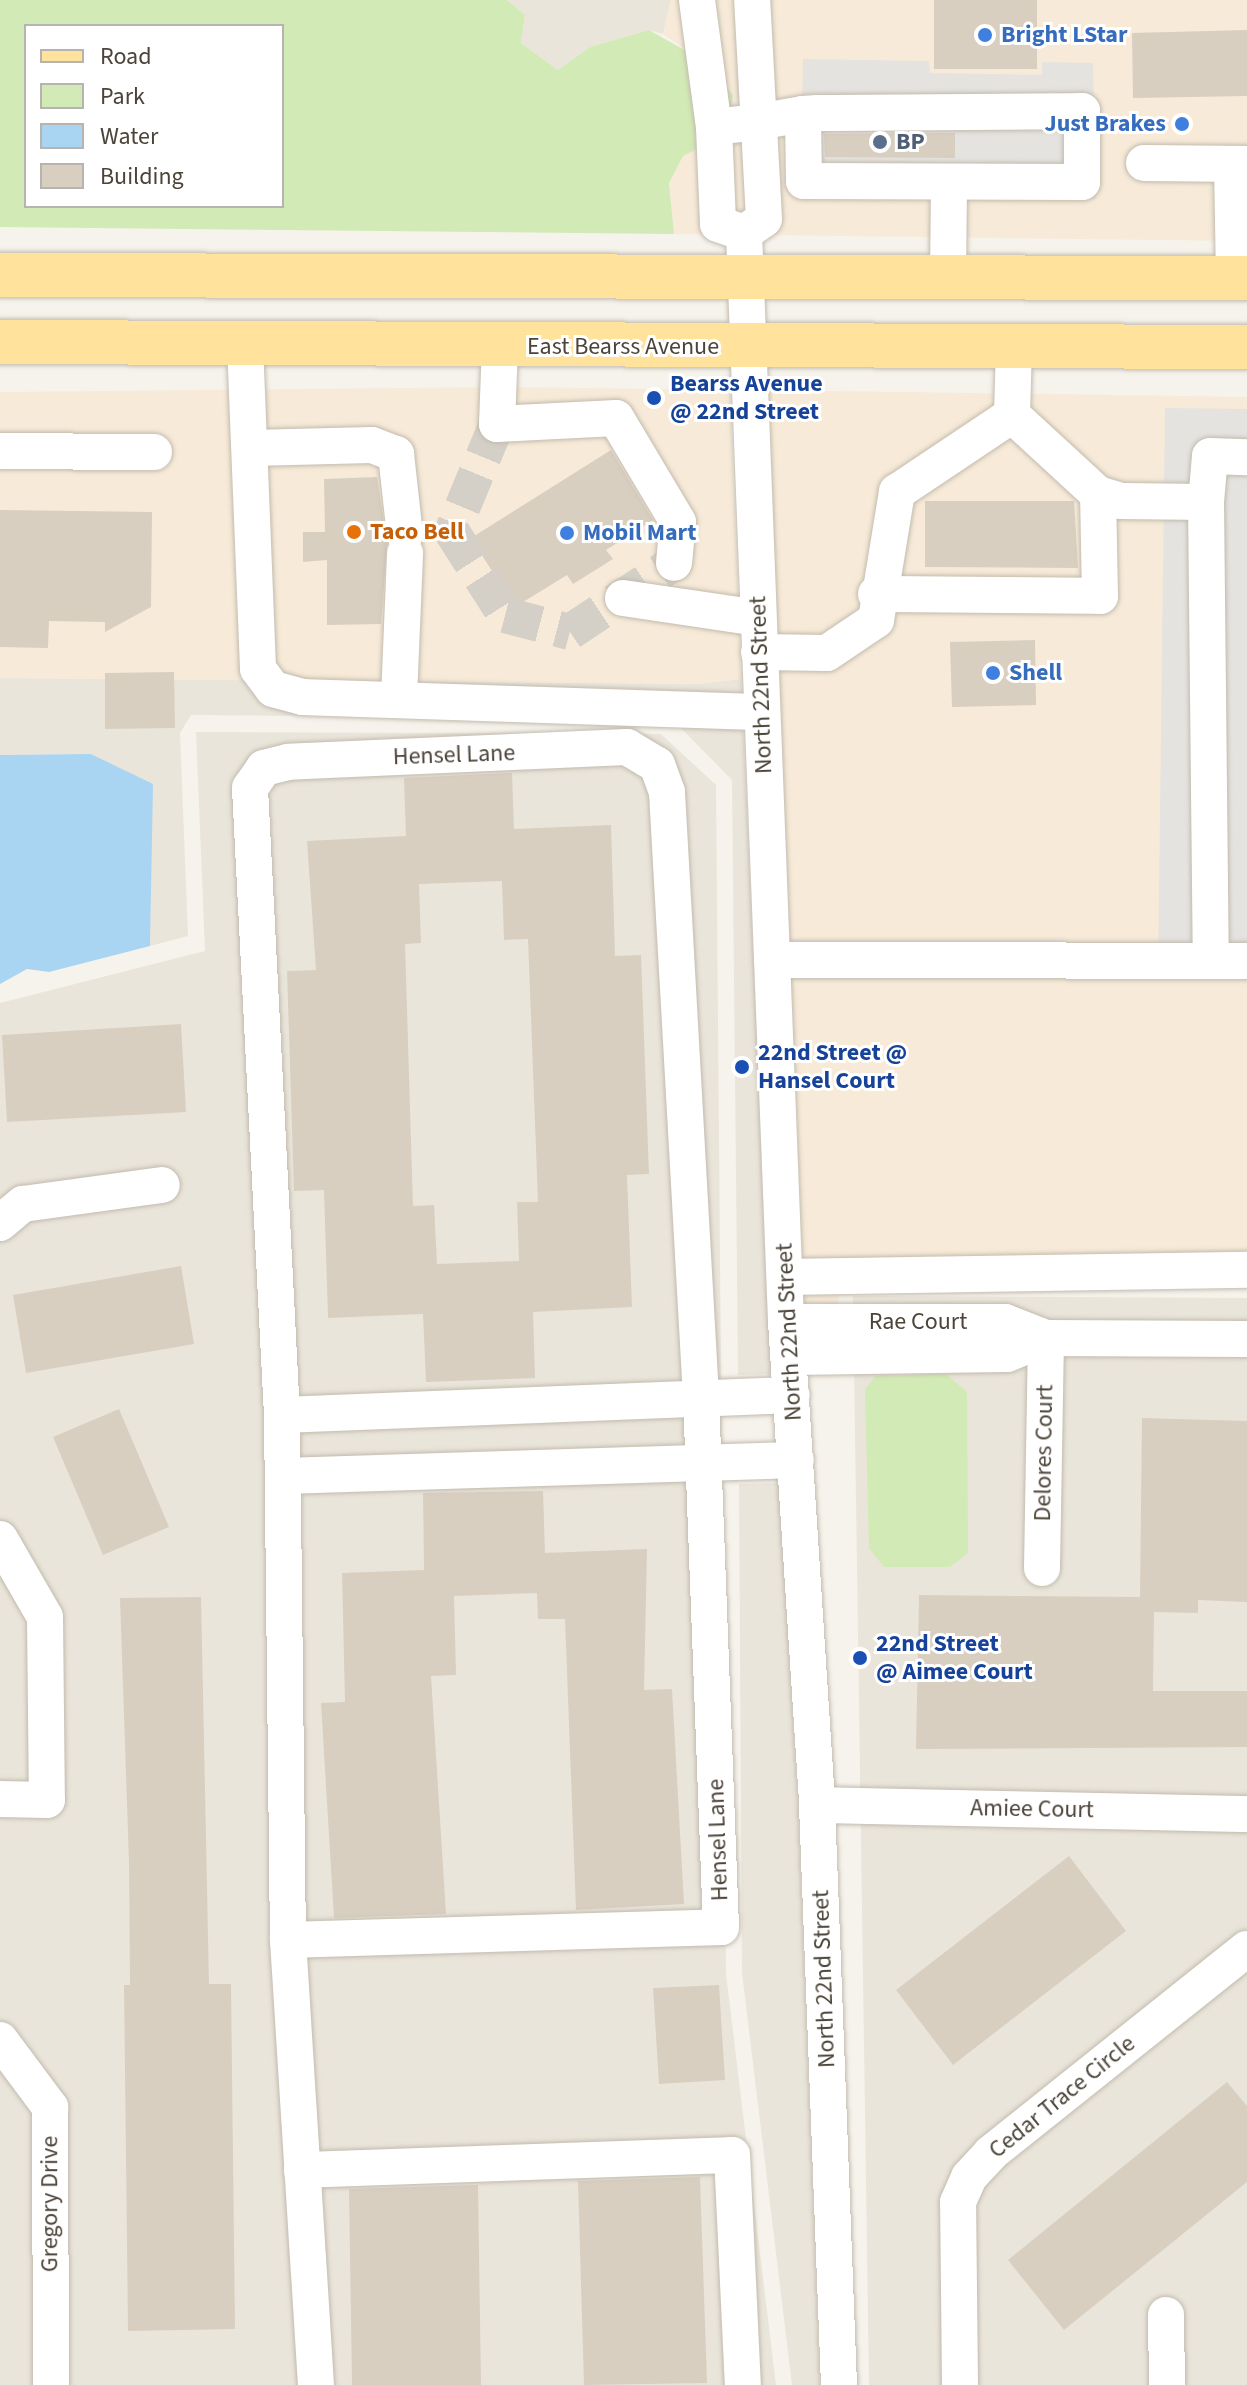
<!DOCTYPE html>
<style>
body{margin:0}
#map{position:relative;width:1247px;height:2385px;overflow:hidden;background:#f6f3ec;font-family:"Source Sans 3",sans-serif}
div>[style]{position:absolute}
.residential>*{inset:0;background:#eae5da}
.commercial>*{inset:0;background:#f7ead8}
.green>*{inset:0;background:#d2eab5}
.parking>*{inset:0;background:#e5e3e0}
.water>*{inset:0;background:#a9d4f2}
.building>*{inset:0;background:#d8cfc1}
.minor-tunnel>*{height:36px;margin-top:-18px;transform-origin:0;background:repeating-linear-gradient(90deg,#d4d0c8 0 36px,transparent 0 54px)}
.roads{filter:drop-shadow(0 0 2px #c2bbae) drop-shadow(0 0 2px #c2bbae)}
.minor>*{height:36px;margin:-18px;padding:0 18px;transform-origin:18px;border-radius:18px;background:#fff}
.major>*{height:44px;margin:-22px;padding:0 22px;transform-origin:22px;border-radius:22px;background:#ffe39c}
.dots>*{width:22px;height:22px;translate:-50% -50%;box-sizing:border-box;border:4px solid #fff;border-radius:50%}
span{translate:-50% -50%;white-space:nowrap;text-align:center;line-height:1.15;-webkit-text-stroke:6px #fff;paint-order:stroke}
.shop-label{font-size:24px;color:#366cbe;font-weight:700}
.left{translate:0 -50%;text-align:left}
.right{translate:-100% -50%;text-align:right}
.service-label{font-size:24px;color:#4e5e75;font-weight:700}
.street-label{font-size:24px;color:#4b4439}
.transit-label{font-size:24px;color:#164399;font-weight:700}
.food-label{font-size:24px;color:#c56008;font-weight:700}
.legend{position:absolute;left:24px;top:24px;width:260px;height:184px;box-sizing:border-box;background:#fff;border:2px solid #b7b4b0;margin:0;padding:10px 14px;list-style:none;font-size:24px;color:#4b4439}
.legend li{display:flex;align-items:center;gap:16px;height:40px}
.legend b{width:40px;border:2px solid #b7b4b0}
</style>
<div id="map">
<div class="residential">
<div style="clip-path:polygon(507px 0,671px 0,663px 34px,649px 30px,590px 47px,558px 70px,521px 43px,525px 15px)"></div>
<div style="clip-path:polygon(0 678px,698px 684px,741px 679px,772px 1374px,738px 1375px,732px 780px,672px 719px,191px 715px,180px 733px,188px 936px,150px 946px,152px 784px,91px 754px,0 755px)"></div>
<div style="clip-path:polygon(196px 732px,661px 734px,716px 785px,726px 1974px,776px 2385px,0 2385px,0 1003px,205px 951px)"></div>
<div style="clip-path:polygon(853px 1296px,1247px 1298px,1247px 2385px,869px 2385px)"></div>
<div style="clip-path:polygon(779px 1483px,798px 1806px,820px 2385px,792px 2385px,742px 1973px,739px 1484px)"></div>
</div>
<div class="commercial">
<div style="clip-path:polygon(671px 0,1247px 0,1247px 241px,674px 234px,669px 183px,683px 156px,711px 142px,700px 59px,663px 34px)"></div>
<div style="clip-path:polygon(504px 387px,730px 390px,741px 679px,698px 684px,0 678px,0 392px)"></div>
<div style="clip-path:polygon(768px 390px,1247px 397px,1247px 1280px,840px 1286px,837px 1313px,805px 1318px)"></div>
</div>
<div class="green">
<div style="clip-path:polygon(evenodd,0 0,507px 0,525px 15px,521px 43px,558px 70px,590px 47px,649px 30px,700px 59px,733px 95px,728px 123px,711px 142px,683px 156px,669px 183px,674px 234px,0 227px,0 0,26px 26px,282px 26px,282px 206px,26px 206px,26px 26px)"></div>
<div style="clip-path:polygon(946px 1374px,967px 1392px,968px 1553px,950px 1567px,884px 1567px,869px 1548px,865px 1389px,876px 1376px)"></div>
</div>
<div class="parking">
<div style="clip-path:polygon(803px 59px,929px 61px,930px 73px,1042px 75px,1042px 62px,1093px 63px,1096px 199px,800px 197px)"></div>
<div style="clip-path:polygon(1165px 408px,1247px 409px,1247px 975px,1158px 974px)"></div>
</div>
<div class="water">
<div style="clip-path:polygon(91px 754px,153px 784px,150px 946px,49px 972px,27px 969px,0 984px,0 755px)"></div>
</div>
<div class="building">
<div style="clip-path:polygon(934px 0,1037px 0,1037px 69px,934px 69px)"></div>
<div style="clip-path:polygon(1247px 30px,1247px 96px,1133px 98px,1132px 33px)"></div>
<div style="clip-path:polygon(955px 133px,955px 158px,825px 157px,824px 134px)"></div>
<div style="clip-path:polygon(611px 450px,653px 520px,606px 550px,613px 559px,573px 584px,567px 575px,515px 607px,471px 538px)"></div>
<div style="clip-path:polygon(377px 477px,387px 544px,381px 624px,327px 625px,327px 560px,303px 562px,303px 532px,325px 532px,324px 479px)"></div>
<div style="clip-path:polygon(925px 501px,1074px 501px,1078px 568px,925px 567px)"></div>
<div style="clip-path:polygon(0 510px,152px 512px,151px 607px,105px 632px,105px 622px,49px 621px,48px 648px,0 647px)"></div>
<div style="clip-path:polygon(1035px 640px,1036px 705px,952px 707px,950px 642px)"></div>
<div style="clip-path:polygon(174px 672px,175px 728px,105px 729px,105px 673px)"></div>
<div style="clip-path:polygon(evenodd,512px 773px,514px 829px,611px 825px,615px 956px,641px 955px,649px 1174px,627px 1175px,632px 1307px,533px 1312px,535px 1378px,426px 1382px,423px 1314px,328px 1318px,324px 1190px,294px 1191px,287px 971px,316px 970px,307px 841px,406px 836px,404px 778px,512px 773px,502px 881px,504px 940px,528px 939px,538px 1202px,517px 1202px,519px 1261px,437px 1264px,434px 1205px,413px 1206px,405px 944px,421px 943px,419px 884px,502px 881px)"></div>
<div style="clip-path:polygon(181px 1024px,186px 1112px,7px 1122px,2px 1035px)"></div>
<div style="clip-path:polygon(181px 1266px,194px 1344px,26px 1373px,13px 1295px)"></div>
<div style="clip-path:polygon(119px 1409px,169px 1527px,103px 1555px,53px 1437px)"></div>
<div style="clip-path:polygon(1142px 1418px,1247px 1421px,1247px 1602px,1198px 1600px,1198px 1613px,1154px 1612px,1153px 1691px,1247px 1691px,1247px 1747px,916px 1749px,919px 1595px,1140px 1597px)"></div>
<div style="clip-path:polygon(543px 1491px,545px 1553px,647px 1549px,644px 1690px,672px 1689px,684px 1904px,576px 1910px,565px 1619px,538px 1619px,537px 1593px,454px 1596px,456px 1675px,431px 1676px,446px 1914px,334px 1918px,321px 1703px,345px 1702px,342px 1573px,424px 1570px,423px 1493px)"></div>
<div style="clip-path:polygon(201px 1597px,209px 1984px,231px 1984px,235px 2329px,128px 2331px,124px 1985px,130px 1985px,129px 1863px,120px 1598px)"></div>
<div style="clip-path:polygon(1069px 1856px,1126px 1931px,953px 2065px,896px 1990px)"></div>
<div style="clip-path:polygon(719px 1985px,725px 2080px,659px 2084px,653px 1988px)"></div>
<div style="clip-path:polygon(1227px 2082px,1247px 2106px,1247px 2182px,1064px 2330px,1008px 2260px)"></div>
<div style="clip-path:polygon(700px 2177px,707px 2383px,584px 2385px,578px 2181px)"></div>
<div style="clip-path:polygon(478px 2185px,481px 2385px,352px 2385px,349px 2189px)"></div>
</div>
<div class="minor-tunnel">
<div style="left:497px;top:424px;width:117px;rotate:112.6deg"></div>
<div style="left:452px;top:532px;width:98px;rotate:57.4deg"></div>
<div style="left:505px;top:615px;width:67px;rotate:14.7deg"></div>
<div style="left:570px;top:632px;width:125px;rotate:-33.6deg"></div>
</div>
<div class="roads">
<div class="minor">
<div style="left:697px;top:0;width:128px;rotate:82.4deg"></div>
<div style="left:714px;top:127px;width:97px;rotate:87.6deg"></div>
<div style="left:718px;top:224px;width:28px;rotate:19deg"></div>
<div style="left:714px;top:127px;width:43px;rotate:-6.6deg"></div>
<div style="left:757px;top:122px;width:47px;rotate:-9.9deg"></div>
<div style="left:803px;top:114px;width:15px;rotate:-4deg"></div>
<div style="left:818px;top:113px;width:264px;rotate:-0.4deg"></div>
<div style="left:1082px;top:111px;width:71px;rotate:90deg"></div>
<div style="left:1082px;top:182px;width:278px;rotate:-179.8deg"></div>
<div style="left:804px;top:181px;width:67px;rotate:-90.9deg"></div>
<div style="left:1144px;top:163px;width:103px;rotate:0.6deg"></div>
<div style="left:1232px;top:164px;width:114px;rotate:89deg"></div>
<div style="left:744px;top:233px;width:1090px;rotate:87.79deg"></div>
<div style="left:786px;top:1322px;width:484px;rotate:86.3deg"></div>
<div style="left:817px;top:1805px;width:580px;rotate:87.83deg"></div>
<div style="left:744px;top:233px;width:24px;rotate:-35deg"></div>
<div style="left:764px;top:219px;width:219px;rotate:-93.1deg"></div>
<div style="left:948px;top:279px;width:97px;rotate:-89.4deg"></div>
<div style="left:245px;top:344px;width:325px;rotate:87.7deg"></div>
<div style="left:258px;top:669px;width:25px;rotate:53deg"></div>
<div style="left:273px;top:689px;width:31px;rotate:15deg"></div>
<div style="left:303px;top:697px;width:459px;rotate:1.9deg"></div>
<div style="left:500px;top:346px;width:78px;rotate:92.2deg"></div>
<div style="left:497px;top:424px;width:119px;rotate:-2.9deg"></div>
<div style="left:616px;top:418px;width:121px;rotate:59.2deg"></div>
<div style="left:678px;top:522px;width:41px;rotate:95.6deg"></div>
<div style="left:1014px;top:347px;width:68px;rotate:91.7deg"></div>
<div style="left:1012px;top:415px;width:117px;rotate:42.6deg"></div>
<div style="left:1098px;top:494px;width:24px;rotate:17deg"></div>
<div style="left:1121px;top:501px;width:85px;rotate:0.7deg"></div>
<div style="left:1206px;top:502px;width:46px;rotate:-85deg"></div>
<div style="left:1210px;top:456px;width:37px;rotate:2deg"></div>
<div style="left:251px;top:448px;width:121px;rotate:-1.4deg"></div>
<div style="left:372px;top:445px;width:26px;rotate:21deg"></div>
<div style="left:396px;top:454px;width:81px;rotate:83.7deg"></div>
<div style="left:0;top:451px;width:154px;rotate:0.4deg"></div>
<div style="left:1206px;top:502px;width:457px;rotate:89.4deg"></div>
<div style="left:876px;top:594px;width:224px;rotate:0.5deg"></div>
<div style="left:1100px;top:596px;width:102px;rotate:-91.1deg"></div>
<div style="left:623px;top:598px;width:136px;rotate:8.4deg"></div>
<div style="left:759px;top:652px;width:68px;rotate:0.8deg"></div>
<div style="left:827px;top:653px;width:59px;rotate:-34deg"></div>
<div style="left:876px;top:620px;width:130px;rotate:-80.7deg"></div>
<div style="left:897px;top:492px;width:138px;rotate:-33.8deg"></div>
<div style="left:399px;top:698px;width:145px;rotate:-87.6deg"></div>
<div style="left:772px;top:960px;width:475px;rotate:0.1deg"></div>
<div style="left:0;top:1223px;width:30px;rotate:-40deg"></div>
<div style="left:23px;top:1204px;width:140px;rotate:-7.8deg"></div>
<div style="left:785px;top:1277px;width:462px;rotate:-0.9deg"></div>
<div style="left:786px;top:1322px;width:219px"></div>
<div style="left:1005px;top:1322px;width:44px;rotate:21.3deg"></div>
<div style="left:1046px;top:1338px;width:201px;rotate:0.3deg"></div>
<div style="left:790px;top:1357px;width:217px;rotate:-0.8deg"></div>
<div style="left:1007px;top:1354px;width:42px;rotate:-22.3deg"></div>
<div style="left:282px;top:1415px;width:510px;rotate:-2.25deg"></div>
<div style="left:283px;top:1476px;width:513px;rotate:-1.79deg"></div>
<div style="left:0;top:1539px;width:90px;rotate:60deg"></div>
<div style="left:45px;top:1617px;width:183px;rotate:89.4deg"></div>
<div style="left:47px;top:1800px;width:47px;rotate:-178.8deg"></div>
<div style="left:1042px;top:1568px;width:230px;rotate:-89deg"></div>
<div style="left:817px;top:1805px;width:430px;rotate:1.2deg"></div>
<div style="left:288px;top:1940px;width:433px;rotate:-1.7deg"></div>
<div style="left:721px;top:1927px;width:530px;rotate:-92.16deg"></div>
<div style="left:701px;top:1397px;width:606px;rotate:-93.22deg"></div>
<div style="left:667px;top:792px;width:29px;rotate:-110deg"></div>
<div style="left:657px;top:765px;width:35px;rotate:-149deg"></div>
<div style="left:627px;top:747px;width:339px;rotate:177.5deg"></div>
<div style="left:288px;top:762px;width:25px;rotate:166deg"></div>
<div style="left:264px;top:768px;width:24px;rotate:125deg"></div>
<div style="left:250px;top:788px;width:628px;rotate:87.08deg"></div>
<div style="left:282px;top:1415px;width:525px;rotate:89.35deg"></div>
<div style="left:288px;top:1940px;width:446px;rotate:86.4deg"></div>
<div style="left:0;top:2040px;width:84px;rotate:53.3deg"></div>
<div style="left:50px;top:2107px;width:278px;rotate:89.8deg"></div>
<div style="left:302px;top:2170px;width:430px;rotate:-2deg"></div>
<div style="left:732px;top:2155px;width:230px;rotate:87.3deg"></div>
<div style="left:1166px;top:2315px;width:70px;rotate:89.2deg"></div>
<div style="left:960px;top:2385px;width:183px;rotate:-90.6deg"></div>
<div style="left:958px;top:2202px;width:27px;rotate:-66deg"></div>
<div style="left:969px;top:2177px;width:33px;rotate:-47deg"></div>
<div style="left:991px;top:2153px;width:327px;rotate:-38.6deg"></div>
</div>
<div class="major">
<div style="left:0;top:275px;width:1247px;rotate:0.14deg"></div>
<div style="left:0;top:342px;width:1247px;rotate:0.23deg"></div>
</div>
</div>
<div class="dots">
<div style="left:985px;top:35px;background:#3f7fe0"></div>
<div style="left:1182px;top:124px;background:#3f7fe0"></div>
<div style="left:880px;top:142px;background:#5c6f8a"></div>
<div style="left:654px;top:398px;background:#1a4fb4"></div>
<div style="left:354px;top:532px;background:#e8710a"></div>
<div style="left:567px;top:533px;background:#3f7fe0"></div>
<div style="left:993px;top:673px;background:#3f7fe0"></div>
<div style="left:742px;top:1067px;background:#1a4fb4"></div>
<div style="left:860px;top:1658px;background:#1a4fb4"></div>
</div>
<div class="shop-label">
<span class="left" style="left:1001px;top:35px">Bright LStar</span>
<span class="right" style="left:1166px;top:124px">Just Brakes</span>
<span class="left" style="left:583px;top:533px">Mobil Mart</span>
<span class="left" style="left:1009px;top:673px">Shell</span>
</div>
<div class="service-label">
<span class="left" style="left:896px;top:142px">BP</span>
</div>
<div class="street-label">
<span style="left:623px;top:347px">East Bearss Avenue</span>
<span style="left:761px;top:685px;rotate:-92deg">North 22nd Street</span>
<span style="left:454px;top:755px;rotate:-2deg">Hensel Lane</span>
<span style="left:918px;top:1322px">Rae Court</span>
<span style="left:789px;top:1332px;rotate:-93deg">North 22nd Street</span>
<span style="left:1044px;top:1453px;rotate:-89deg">Delores Court</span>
<span style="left:1032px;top:1809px;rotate:1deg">Amiee Court</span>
<span style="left:718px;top:1840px;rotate:-92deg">Hensel Lane</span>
<span style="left:824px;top:1979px;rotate:-92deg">North 22nd Street</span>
<span style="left:1062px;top:2097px;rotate:-39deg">Cedar Trace Circle</span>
<span style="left:50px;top:2204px;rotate:-90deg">Gregory Drive</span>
</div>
<div class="transit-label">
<span class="left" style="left:670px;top:398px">Bearss Avenue<br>@ 22nd Street</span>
<span class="left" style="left:758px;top:1067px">22nd Street @<br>Hansel Court</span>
<span class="left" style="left:876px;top:1658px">22nd Street<br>@ Aimee Court</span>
</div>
<div class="food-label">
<span class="left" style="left:370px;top:532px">Taco Bell</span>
</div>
<ul class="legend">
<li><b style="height:10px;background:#ffe39c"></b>Road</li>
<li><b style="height:22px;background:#d2eab5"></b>Park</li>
<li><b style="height:22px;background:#a9d4f2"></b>Water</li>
<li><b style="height:22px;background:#d8cfc1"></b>Building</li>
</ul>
</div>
